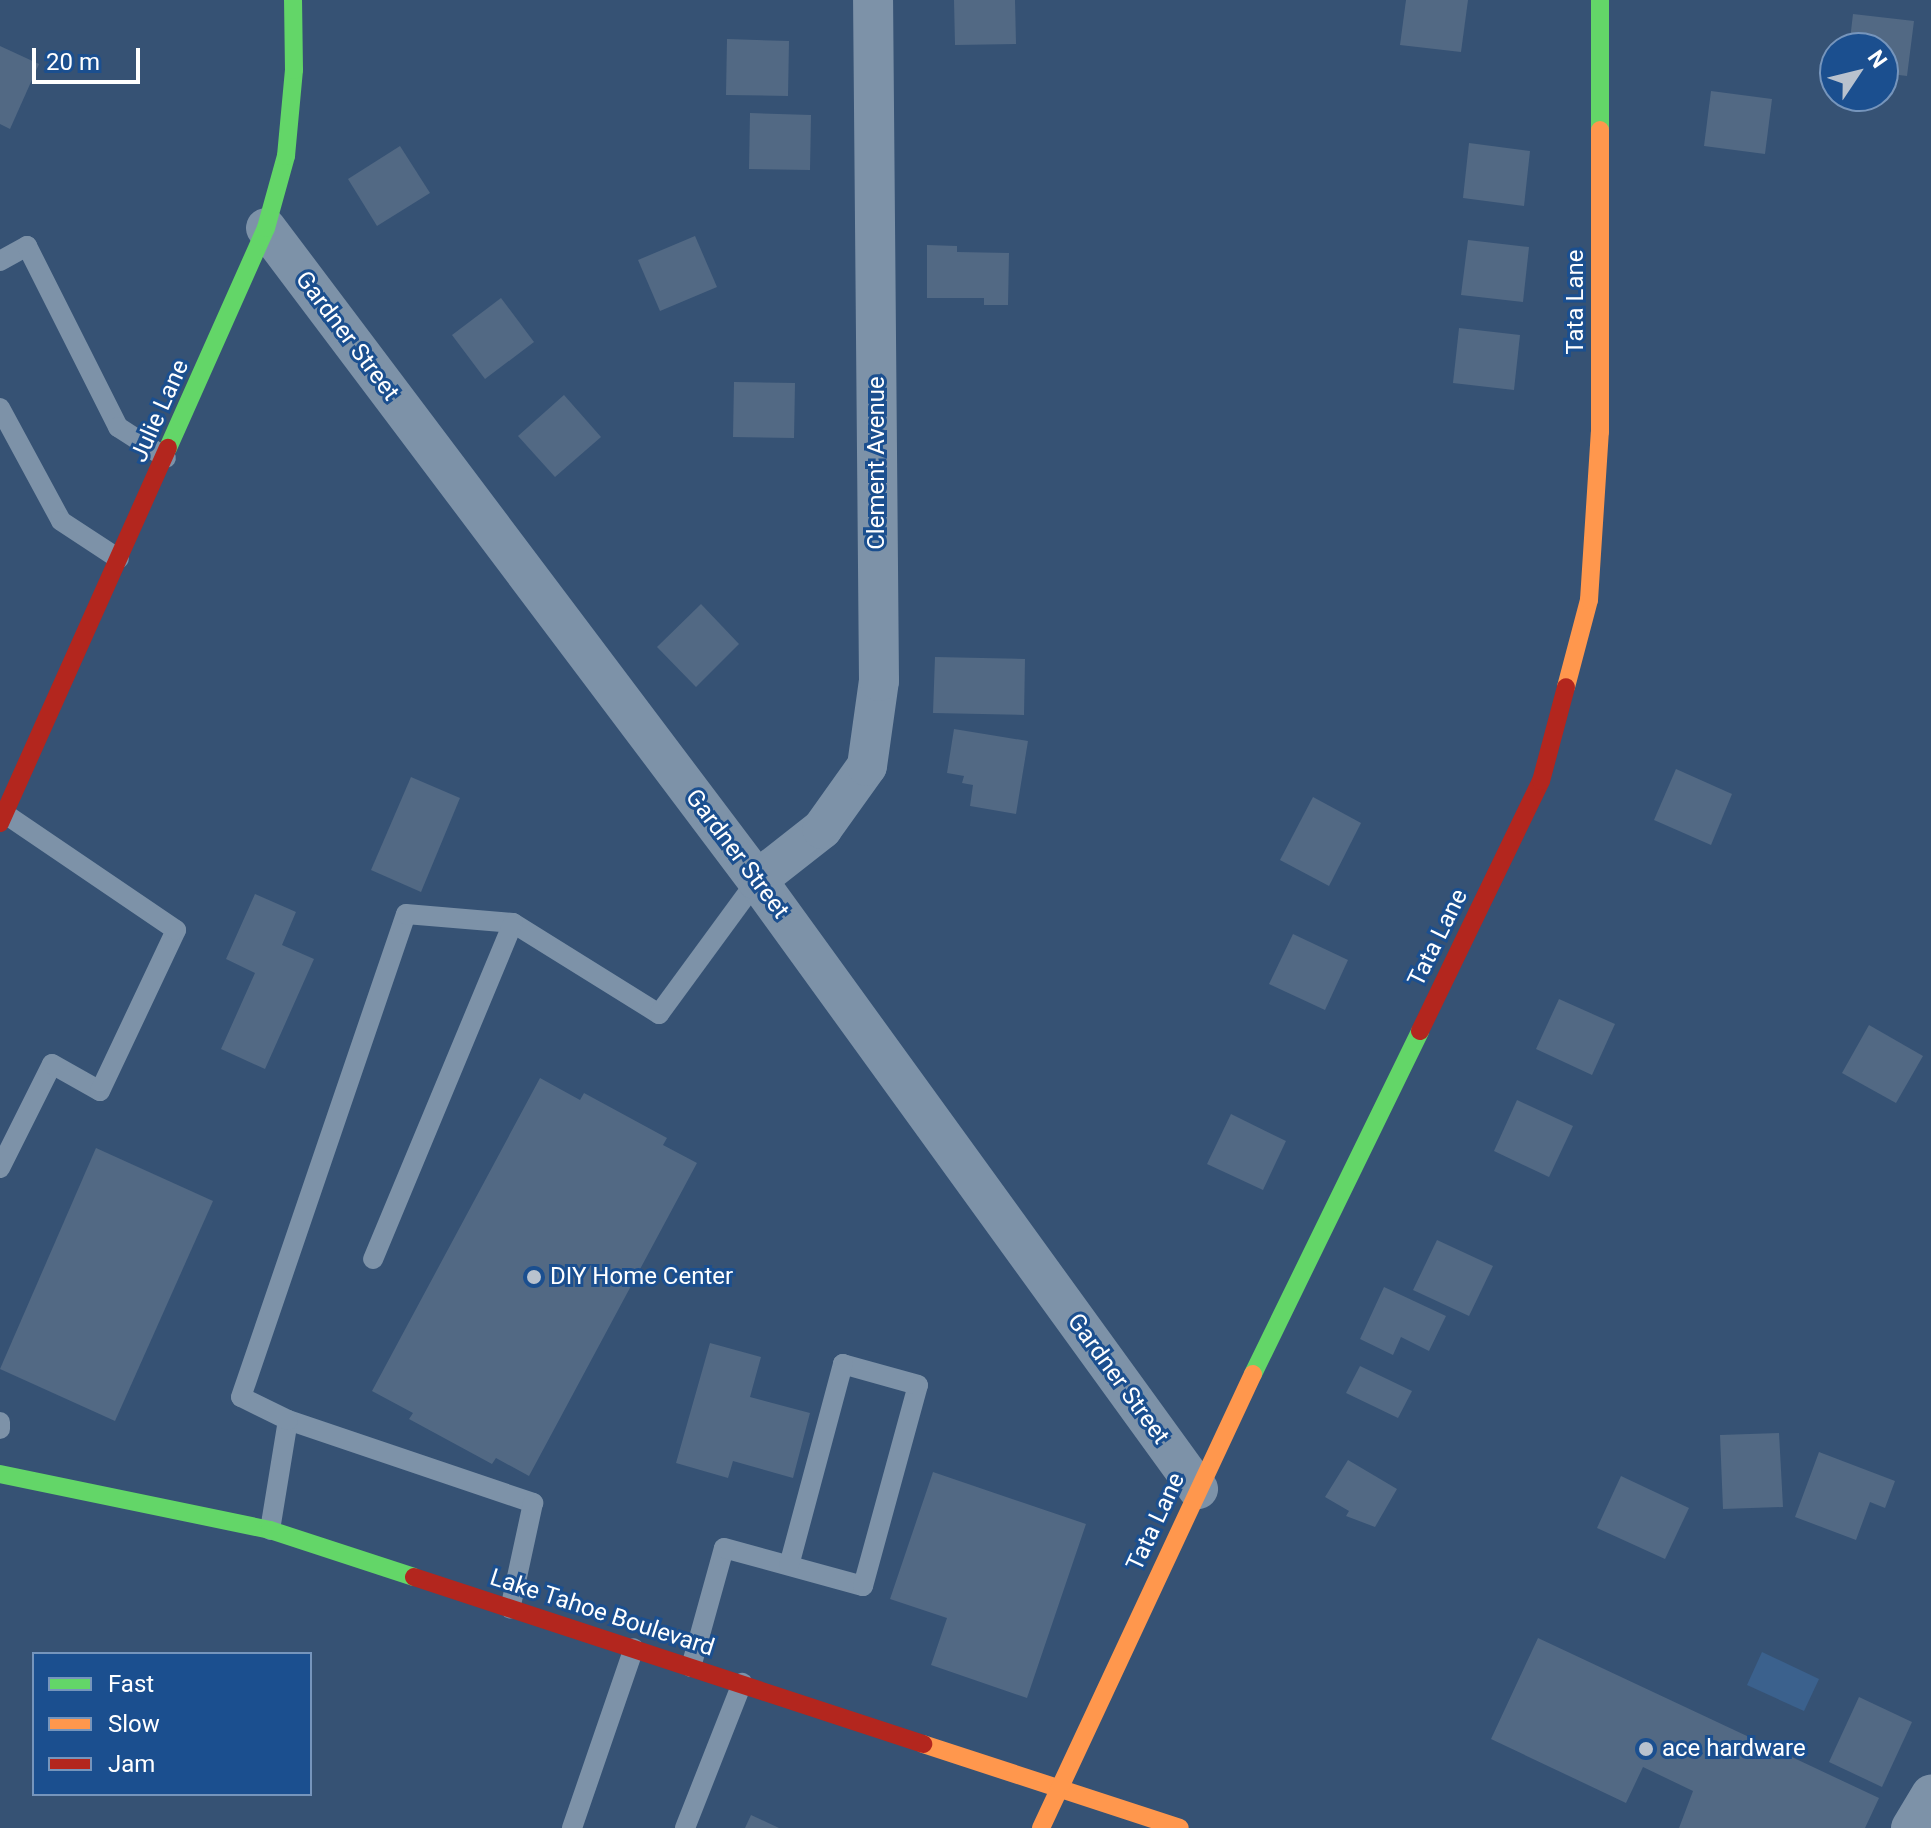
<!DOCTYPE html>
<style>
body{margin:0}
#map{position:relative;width:1931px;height:1828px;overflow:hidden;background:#365274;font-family:Roboto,sans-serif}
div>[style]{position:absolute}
.water>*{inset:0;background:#3b618d}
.building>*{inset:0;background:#526984}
.lane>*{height:20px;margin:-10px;padding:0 10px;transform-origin:10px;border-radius:10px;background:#7d92a8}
.street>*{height:40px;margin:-20px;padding:0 20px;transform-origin:20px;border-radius:20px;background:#7d92a8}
.fast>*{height:18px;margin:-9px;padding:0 9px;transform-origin:9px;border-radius:9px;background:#63d668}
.slow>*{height:18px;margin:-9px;padding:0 9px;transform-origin:9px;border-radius:9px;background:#ff974d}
.jam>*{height:18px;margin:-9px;padding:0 9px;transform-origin:9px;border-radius:9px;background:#b3261e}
.dots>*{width:22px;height:22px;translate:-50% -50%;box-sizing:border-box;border:4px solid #1b4f8f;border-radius:50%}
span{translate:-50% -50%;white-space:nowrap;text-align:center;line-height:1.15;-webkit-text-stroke:6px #1b4f8f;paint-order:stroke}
.street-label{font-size:24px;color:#fff}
.poi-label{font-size:24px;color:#fff}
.left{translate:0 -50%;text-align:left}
.legend{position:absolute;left:32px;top:1652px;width:280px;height:144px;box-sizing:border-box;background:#1b4f8f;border:2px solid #7695bc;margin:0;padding:10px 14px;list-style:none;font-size:24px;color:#fff}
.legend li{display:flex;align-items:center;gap:16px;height:40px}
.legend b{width:40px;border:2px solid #7695bc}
.north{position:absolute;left:1819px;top:32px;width:80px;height:80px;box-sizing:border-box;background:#1b4f8f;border:2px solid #7695bc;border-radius:50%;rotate:55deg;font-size:22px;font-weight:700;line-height:32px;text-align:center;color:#fff}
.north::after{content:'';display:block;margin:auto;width:28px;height:36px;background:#b9c2ce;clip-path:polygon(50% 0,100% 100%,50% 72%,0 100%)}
.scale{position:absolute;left:32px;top:48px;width:108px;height:36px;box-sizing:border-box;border:4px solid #fff;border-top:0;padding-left:10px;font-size:24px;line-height:28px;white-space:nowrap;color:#fff;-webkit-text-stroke:6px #1b4f8f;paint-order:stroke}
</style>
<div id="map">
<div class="water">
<div style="clip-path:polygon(1762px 1652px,1819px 1679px,1804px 1711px,1747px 1685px)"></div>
</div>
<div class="building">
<div style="clip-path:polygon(954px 0,1015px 0,1016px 44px,955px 45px)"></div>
<div style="clip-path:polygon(1406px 0,1468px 0,1461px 52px,1400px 45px)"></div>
<div style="clip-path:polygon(1853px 14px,1914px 21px,1907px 76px,1883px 73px,1883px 48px,1849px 48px)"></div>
<div style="clip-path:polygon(727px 39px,789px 41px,788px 96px,726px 95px)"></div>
<div style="clip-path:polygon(0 46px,39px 64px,10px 129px,0 124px)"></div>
<div style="clip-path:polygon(1711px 91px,1772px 99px,1765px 154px,1704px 146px)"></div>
<div style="clip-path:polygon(750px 113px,811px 115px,810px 170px,749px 169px)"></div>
<div style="clip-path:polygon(1469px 143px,1530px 151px,1524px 206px,1463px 198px)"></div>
<div style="clip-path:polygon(400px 146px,430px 193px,377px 226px,348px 179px)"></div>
<div style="clip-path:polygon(695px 236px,717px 287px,660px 311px,638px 260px)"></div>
<div style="clip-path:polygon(1468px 240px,1529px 247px,1523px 302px,1461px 295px)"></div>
<div style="clip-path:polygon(927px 245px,957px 246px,957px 252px,1009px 253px,1008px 305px,984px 305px,984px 298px,927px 298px)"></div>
<div style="clip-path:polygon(501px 298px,534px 342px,485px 379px,452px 335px)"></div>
<div style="clip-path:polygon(1459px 328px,1520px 335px,1514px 390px,1453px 383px)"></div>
<div style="clip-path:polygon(734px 382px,795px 383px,794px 438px,733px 437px)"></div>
<div style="clip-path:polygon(564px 395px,601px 437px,555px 477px,518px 436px)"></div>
<div style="clip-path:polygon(701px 604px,739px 644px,696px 687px,657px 647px)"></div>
<div style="clip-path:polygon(935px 657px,1025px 659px,1024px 715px,933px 713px)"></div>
<div style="clip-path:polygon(954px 729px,1028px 741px,1016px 814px,970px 806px,973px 785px,962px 783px,964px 776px,947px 773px)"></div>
<div style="clip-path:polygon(1676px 769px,1732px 794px,1711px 845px,1654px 820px)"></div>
<div style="clip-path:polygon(411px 777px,460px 798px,421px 892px,371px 870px)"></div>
<div style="clip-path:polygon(1313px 797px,1361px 823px,1329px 886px,1280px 860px)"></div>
<div style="clip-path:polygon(255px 894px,296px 912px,282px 945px,314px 959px,265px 1069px,221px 1049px,255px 973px,226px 959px)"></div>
<div style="clip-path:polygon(1293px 934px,1348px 960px,1325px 1010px,1269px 984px)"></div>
<div style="clip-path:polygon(1559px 999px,1615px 1024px,1592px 1075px,1536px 1049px)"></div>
<div style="clip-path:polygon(1869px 1025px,1923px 1056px,1896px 1103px,1842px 1073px)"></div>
<div style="clip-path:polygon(540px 1078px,580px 1100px,584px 1093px,667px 1138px,663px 1145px,697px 1163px,529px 1476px,496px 1458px,492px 1464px,409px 1419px,413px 1413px,372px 1391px)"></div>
<div style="clip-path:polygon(1517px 1100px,1573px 1126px,1549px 1177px,1494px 1151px)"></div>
<div style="clip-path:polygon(1231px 1114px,1286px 1141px,1263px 1190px,1207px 1164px)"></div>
<div style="clip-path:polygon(96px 1148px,213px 1201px,115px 1421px,0 1369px)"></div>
<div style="clip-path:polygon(1437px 1240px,1493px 1266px,1469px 1316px,1413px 1290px)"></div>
<div style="clip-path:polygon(1384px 1287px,1446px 1316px,1429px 1351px,1401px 1337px,1393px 1355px,1360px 1339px)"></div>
<div style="clip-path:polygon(710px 1343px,761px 1357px,750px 1397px,810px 1413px,793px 1478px,733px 1461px,728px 1478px,676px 1463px)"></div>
<div style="clip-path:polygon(1360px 1366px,1412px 1391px,1398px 1418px,1346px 1393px)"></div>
<div style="clip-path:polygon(1779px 1433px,1783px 1507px,1723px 1509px,1720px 1435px)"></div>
<div style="clip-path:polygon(1819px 1452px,1895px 1481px,1885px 1508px,1870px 1502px,1856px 1540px,1795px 1517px)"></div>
<div style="clip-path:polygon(1348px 1460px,1397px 1489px,1375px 1527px,1346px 1516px,1349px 1511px,1325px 1497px)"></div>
<div style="clip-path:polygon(933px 1472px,1086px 1524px,1027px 1698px,931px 1665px,947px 1618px,890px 1599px)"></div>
<div style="clip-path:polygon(1621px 1476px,1689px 1508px,1665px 1559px,1597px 1528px)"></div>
<div style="clip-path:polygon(1538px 1638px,1879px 1798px,1865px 1828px,1679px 1828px,1693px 1791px,1643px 1767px,1626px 1803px,1491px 1739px)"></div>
<div style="clip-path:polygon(1859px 1697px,1912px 1722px,1882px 1787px,1829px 1762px)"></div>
<div style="clip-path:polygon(751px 1815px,779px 1828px,745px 1828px)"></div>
</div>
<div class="lane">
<div style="left:0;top:261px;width:31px;rotate:-29deg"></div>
<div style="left:27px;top:246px;width:203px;rotate:63.3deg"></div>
<div style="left:118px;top:427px;width:57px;rotate:32.9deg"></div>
<div style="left:0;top:408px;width:128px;rotate:61.6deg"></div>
<div style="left:61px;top:521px;width:69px;rotate:33.2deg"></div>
<div style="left:513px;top:923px;width:172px;rotate:31.9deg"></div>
<div style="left:659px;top:1014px;width:166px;rotate:-53.8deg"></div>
<div style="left:0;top:1168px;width:116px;rotate:-63.4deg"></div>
<div style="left:52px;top:1064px;width:55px;rotate:29.4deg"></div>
<div style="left:100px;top:1091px;width:178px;rotate:-64.7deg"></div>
<div style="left:176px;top:930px;width:207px;rotate:-145.8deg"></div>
<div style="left:288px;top:1420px;width:259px;rotate:18.7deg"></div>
<div style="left:533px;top:1503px;width:108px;rotate:102.2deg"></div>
<div style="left:0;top:1422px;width:7px;rotate:90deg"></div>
<div style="left:270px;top:1530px;width:111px;rotate:-80.7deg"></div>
<div style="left:288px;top:1420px;width:52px;rotate:-153.9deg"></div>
<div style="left:241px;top:1397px;width:510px;rotate:-71.14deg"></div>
<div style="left:406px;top:914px;width:107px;rotate:4.8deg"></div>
<div style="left:513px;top:923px;width:364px;rotate:112.6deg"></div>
<div style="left:691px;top:1667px;width:123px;rotate:-74.5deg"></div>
<div style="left:724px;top:1548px;width:144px;rotate:15.3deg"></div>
<div style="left:863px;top:1586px;width:208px;rotate:-74.7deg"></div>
<div style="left:918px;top:1385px;width:78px;rotate:-164.4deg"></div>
<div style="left:843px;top:1364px;width:208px;rotate:105deg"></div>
<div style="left:572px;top:1828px;width:190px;rotate:-71deg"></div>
<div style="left:685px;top:1828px;width:156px;rotate:-68.5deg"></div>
</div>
<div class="street">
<div style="left:266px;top:228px;width:816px;rotate:53.02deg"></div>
<div style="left:757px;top:880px;width:752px;rotate:54.09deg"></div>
<div style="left:757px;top:880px;width:83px;rotate:-38.1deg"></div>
<div style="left:822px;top:829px;width:77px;rotate:-54.5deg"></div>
<div style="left:867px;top:766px;width:86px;rotate:-82deg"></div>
<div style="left:879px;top:681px;width:681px;rotate:-90.5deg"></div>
<div style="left:1911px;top:1828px;width:39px;rotate:-59deg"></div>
</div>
<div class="fast">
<div style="left:1600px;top:0;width:130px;rotate:90deg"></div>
<div style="left:168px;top:448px;width:241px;rotate:-66deg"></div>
<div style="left:266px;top:228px;width:75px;rotate:-74.5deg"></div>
<div style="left:286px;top:156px;width:86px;rotate:-84.7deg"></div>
<div style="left:294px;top:70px;width:70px;rotate:-90.8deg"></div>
<div style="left:1253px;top:1374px;width:381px;rotate:-64deg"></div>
<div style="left:0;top:1474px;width:276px;rotate:11.7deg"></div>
<div style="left:270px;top:1530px;width:151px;rotate:18.1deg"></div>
</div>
<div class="slow">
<div style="left:1566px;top:687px;width:90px;rotate:-75.2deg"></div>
<div style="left:1589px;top:600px;width:168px;rotate:-86.3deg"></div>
<div style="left:1600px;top:432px;width:302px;rotate:-90deg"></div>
<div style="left:923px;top:1744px;width:270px;rotate:18.1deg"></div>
<div style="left:1041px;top:1828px;width:501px;rotate:-64.97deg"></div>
</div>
<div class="jam">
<div style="left:0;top:823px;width:411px;rotate:-65.9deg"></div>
<div style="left:1420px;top:1031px;width:278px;rotate:-64.2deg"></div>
<div style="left:1541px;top:781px;width:97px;rotate:-75.1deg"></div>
<div style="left:414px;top:1577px;width:536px;rotate:18.16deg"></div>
</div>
<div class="dots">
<div style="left:534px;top:1277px;background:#b9c2ce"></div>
<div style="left:1646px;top:1749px;background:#b9c2ce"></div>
</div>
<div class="street-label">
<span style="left:1576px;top:302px;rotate:-90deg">Tata Lane</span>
<span style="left:347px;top:336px;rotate:53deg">Gardner Street</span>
<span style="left:160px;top:411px;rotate:-66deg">Julie Lane</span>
<span style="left:877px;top:463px;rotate:-90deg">Clement Avenue</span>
<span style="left:737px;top:854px;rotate:53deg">Gardner Street</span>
<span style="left:1438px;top:938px;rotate:-64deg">Tata Lane</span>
<span style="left:1118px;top:1379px;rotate:54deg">Gardner Street</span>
<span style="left:1156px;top:1522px;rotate:-65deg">Tata Lane</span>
<span style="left:602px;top:1613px;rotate:18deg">Lake Tahoe Boulevard</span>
</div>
<div class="poi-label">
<span class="left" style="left:550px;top:1277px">DIY Home Center</span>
<span class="left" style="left:1662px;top:1749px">ace hardware</span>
</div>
<ul class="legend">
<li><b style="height:10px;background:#63d668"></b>Fast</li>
<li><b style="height:10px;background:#ff974d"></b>Slow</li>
<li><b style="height:10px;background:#b3261e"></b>Jam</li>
</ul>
<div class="north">N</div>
<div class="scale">20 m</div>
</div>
